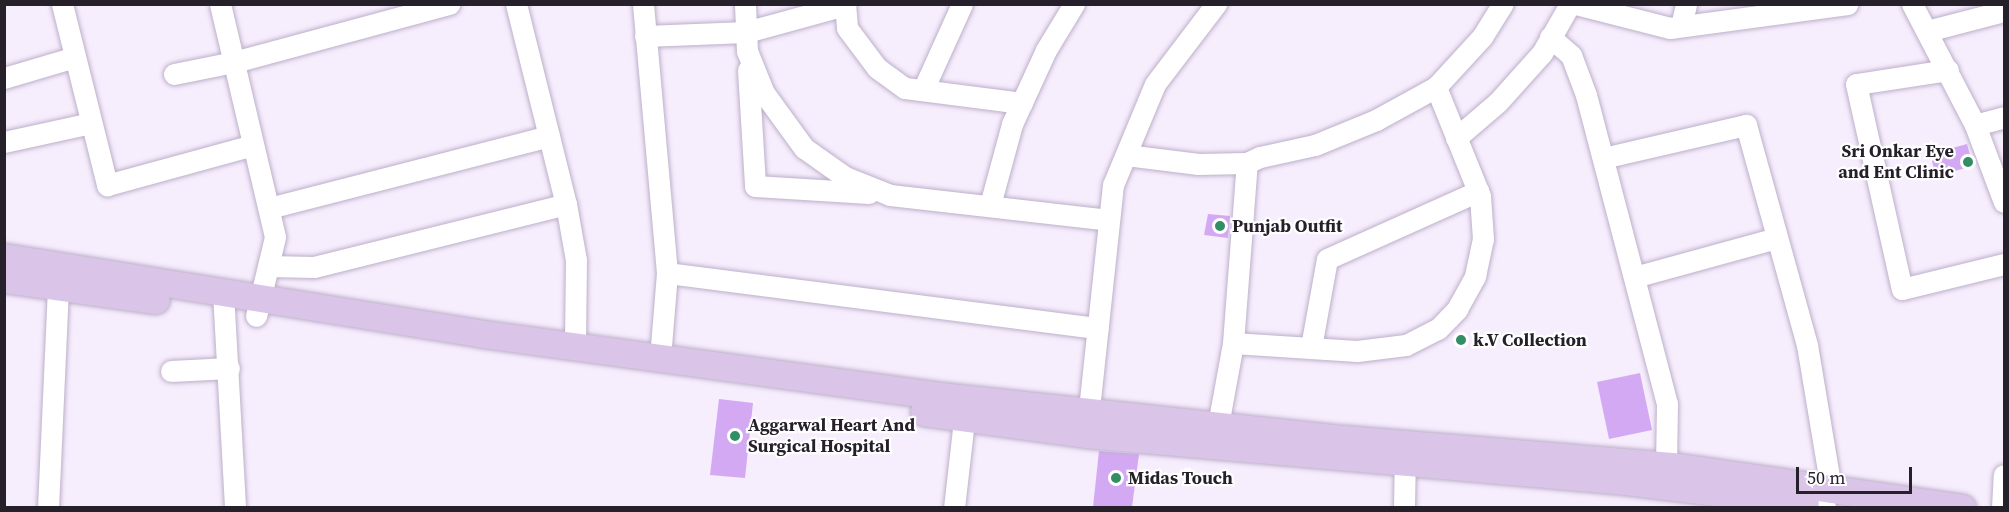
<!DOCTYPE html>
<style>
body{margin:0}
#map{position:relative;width:2009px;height:512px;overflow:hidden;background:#f6edfd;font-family:"Source Serif 4",serif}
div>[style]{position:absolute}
.building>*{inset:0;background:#d4a9f3}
.roads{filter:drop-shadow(0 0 2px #bdafc9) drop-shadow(0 0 2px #bdafc9)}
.minor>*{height:21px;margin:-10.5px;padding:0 10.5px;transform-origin:10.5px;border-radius:10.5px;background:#fff}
.major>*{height:27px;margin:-13.5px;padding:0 13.5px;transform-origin:13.5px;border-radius:13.5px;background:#dac5e9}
.dots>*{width:16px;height:16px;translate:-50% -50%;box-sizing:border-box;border:3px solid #fff;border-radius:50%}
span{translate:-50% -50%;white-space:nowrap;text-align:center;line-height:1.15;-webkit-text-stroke:4.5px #fff;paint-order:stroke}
.poi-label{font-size:18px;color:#25202a;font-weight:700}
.right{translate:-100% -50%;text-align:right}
.left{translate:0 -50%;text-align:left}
.frame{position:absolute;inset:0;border:6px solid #25202a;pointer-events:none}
.scale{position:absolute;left:1796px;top:467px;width:116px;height:27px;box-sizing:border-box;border:3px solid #25202a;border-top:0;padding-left:8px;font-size:18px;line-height:21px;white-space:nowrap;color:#25202a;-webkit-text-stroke:4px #fff;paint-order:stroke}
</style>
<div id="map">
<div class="building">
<div style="clip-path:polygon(1967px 144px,1973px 166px,1936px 176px,1930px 154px)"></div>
<div style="clip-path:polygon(1208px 214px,1230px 216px,1228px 238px,1204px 235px)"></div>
<div style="clip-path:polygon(1640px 373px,1652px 430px,1609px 439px,1597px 382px)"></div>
<div style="clip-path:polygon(719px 399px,753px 403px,745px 478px,710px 475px)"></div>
<div style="clip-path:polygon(1099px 451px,1139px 454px,1132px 507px,1093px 507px)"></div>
</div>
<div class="roads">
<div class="minor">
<div style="left:62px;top:4px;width:187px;rotate:76deg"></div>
<div style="left:107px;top:185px;width:151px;rotate:-15.3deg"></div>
<div style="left:220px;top:4px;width:239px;rotate:76.7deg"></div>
<div style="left:275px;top:237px;width:81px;rotate:103.5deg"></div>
<div style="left:516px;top:4px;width:206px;rotate:76deg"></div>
<div style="left:566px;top:204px;width:57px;rotate:79.9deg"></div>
<div style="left:576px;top:260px;width:87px;rotate:90.7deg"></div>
<div style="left:643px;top:4px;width:270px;rotate:84.9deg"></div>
<div style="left:667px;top:273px;width:85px;rotate:94.7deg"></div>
<div style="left:745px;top:4px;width:47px;rotate:87.6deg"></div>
<div style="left:747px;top:51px;width:45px;rotate:68deg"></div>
<div style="left:764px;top:93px;width:68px;rotate:54deg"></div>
<div style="left:804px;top:148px;width:50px;rotate:35.3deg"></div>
<div style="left:845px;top:177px;width:48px;rotate:21.8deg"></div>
<div style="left:890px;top:195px;width:220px;rotate:6.5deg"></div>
<div style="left:845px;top:4px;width:24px;rotate:85deg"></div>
<div style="left:847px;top:28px;width:50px;rotate:53.1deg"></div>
<div style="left:877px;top:68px;width:34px;rotate:36deg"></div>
<div style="left:905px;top:88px;width:118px;rotate:7.3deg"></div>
<div style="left:1576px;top:4px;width:97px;rotate:14.3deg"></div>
<div style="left:1670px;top:28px;width:179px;rotate:-7.7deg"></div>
<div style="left:1912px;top:4px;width:136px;rotate:62.5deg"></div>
<div style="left:1975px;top:125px;width:82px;rotate:69.4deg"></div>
<div style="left:1681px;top:26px;width:23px;rotate:-77deg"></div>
<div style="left:1927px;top:31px;width:80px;rotate:-14.6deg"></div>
<div style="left:645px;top:36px;width:101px;rotate:-2.3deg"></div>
<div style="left:746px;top:32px;width:103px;rotate:-15.3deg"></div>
<div style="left:1550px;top:37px;width:28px;rotate:41deg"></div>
<div style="left:1571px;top:55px;width:43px;rotate:69.4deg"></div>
<div style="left:1586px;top:95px;width:319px;rotate:75.3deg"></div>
<div style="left:1667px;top:404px;width:61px;rotate:90.9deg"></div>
<div style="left:748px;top:70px;width:116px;rotate:86.5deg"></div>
<div style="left:755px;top:186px;width:114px;rotate:3.5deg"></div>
<div style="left:1948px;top:70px;width:93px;rotate:171.3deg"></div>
<div style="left:1856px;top:84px;width:210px;rotate:77.4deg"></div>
<div style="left:1902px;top:289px;width:105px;rotate:-13.8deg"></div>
<div style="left:174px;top:74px;width:61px;rotate:-11.3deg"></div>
<div style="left:234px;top:62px;width:223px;rotate:-15.1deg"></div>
<div style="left:4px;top:78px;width:74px;rotate:-16.5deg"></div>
<div style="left:923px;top:90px;width:94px;rotate:-65.6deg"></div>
<div style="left:1975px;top:125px;width:30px;rotate:-15deg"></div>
<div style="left:1456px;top:138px;width:55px;rotate:-40.6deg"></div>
<div style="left:1498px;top:102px;width:66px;rotate:-48.1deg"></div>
<div style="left:1542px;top:53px;width:56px;rotate:-60.3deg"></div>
<div style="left:4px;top:142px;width:89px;rotate:-12.3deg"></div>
<div style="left:1126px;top:155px;width:73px;rotate:7.1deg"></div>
<div style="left:1198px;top:164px;width:49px;rotate:-1.2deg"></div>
<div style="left:1247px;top:163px;width:14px;rotate:-25deg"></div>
<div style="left:1260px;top:157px;width:56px;rotate:-12.3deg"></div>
<div style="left:1315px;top:145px;width:66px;rotate:-22.3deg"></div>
<div style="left:1376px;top:120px;width:68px;rotate:-28.8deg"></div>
<div style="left:1436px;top:87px;width:68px;rotate:-47.4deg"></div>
<div style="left:1482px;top:37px;width:39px;rotate:-58deg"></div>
<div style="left:1603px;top:158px;width:147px;rotate:-13deg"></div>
<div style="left:1746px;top:125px;width:228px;rotate:74.5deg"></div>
<div style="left:1807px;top:345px;width:133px;rotate:80.5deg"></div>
<div style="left:990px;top:205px;width:84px;rotate:-74.8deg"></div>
<div style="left:1012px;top:124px;width:81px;rotate:-65.3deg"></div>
<div style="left:1046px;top:50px;width:54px;rotate:-58.7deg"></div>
<div style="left:269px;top:208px;width:289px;rotate:-14.4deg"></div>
<div style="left:268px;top:266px;width:46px;rotate:1.2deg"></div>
<div style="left:314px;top:267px;width:260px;rotate:-14deg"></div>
<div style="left:667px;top:273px;width:434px;rotate:7.3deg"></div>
<div style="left:1634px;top:277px;width:148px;rotate:-15.3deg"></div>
<div style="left:223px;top:292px;width:216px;rotate:86.8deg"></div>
<div style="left:1233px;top:343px;width:124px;rotate:3.7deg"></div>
<div style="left:1357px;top:351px;width:49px;rotate:-7deg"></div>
<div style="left:1406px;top:345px;width:36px;rotate:-27deg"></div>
<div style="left:1438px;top:329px;width:28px;rotate:-46deg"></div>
<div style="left:1457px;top:309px;width:38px;rotate:-61deg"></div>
<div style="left:1475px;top:276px;width:38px;rotate:-78deg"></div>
<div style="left:1483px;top:239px;width:43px;rotate:-94deg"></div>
<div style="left:1480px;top:196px;width:118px;rotate:-112deg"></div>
<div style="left:1311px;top:347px;width:89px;rotate:-79.7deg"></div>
<div style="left:1327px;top:259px;width:166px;rotate:-24.2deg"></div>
<div style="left:171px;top:371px;width:58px;rotate:-3deg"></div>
<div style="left:1218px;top:425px;width:83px;rotate:-79.6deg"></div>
<div style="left:1233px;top:343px;width:181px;rotate:-85.6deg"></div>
<div style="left:1087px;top:428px;width:244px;rotate:-83.9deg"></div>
<div style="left:1113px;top:185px;width:109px;rotate:-67.4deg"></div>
<div style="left:1155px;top:84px;width:101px;rotate:-52.7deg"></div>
<div style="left:48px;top:508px;width:222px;rotate:-87.4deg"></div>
<div style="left:954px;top:508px;width:107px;rotate:-83.5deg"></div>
<div style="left:1404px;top:508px;width:60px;rotate:-89deg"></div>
<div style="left:1825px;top:508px;width:2px;rotate:-90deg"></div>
<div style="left:2002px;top:508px;width:33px;rotate:-87deg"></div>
</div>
<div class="major">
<div style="left:4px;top:257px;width:485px;rotate:9.1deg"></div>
<div style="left:483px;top:334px;width:461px;rotate:7.7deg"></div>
<div style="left:940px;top:396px;width:406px;rotate:6.1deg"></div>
<div style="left:1344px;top:439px;width:329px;rotate:4.7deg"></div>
<div style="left:1672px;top:466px;width:293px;rotate:8.2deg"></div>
<div style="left:4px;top:279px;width:153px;rotate:7.9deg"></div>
<div style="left:924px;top:412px;width:163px;rotate:7.7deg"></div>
<div style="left:1086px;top:434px;width:542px;rotate:4.97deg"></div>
<div style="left:1626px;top:481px;width:180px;rotate:7deg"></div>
</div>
</div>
<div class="dots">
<div style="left:1968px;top:162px;background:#328e64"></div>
<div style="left:1220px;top:226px;background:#328e64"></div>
<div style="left:1461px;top:340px;background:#328e64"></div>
<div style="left:735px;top:436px;background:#328e64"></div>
<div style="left:1116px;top:478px;background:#328e64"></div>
</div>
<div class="poi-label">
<span class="right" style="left:1954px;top:162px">Sri Onkar Eye<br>and Ent Clinic</span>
<span class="left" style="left:1232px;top:226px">Punjab Outfit</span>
<span class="left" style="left:1473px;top:340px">k.V Collection</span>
<span class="left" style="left:748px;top:436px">Aggarwal Heart And<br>Surgical Hospital</span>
<span class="left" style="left:1128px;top:478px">Midas Touch</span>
</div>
<div class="frame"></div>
<div class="scale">50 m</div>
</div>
